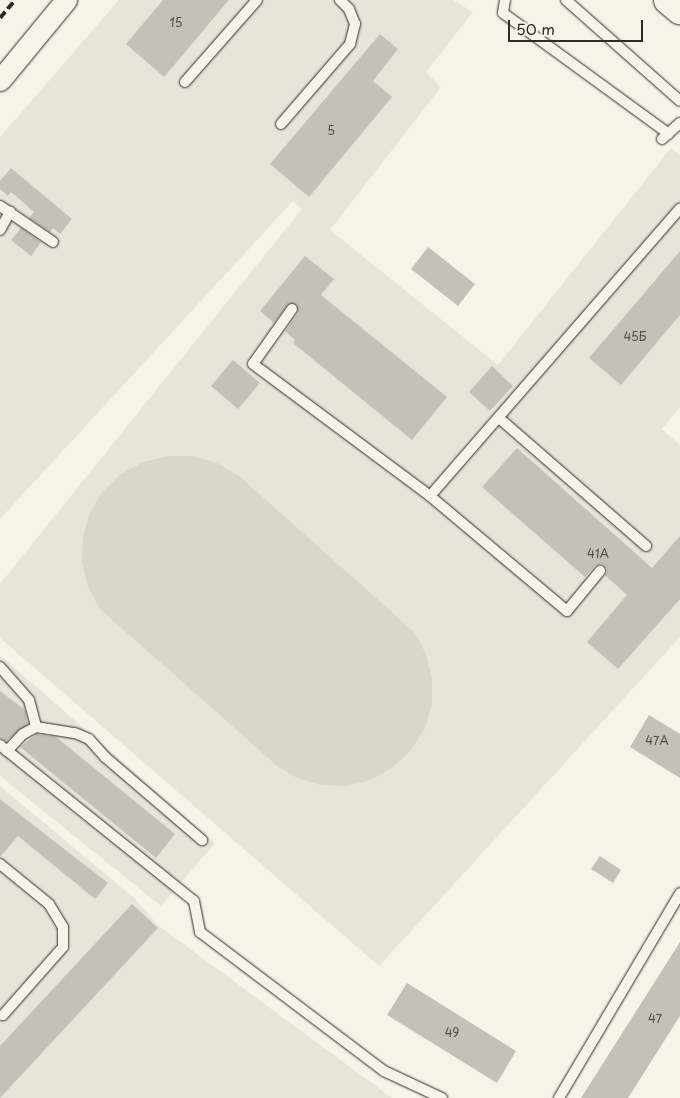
<!DOCTYPE html>
<meta charset="utf-8">
<style>
body{margin:0}
#map{position:relative;width:680px;height:1098px;overflow:hidden;background:#f7f3e8;font-family:"Playpen Sans",sans-serif}
div>[style]{position:absolute}
.built>*{inset:0;background:#e8e4da}
.green>*{inset:0;background:#dad6cc}
.building>*{inset:0;background:#c4c1b9}
.roads{filter:drop-shadow(0 0 1px #2b2b2b) drop-shadow(0 0 1px #2b2b2b)}
.lane>*{height:10px;margin:-5px;padding:0 5px;transform-origin:5px;border-radius:5px;background:#f7f3e8}
.street>*{height:21px;margin:-10.5px;padding:0 10.5px;transform-origin:10.5px;border-radius:10.5px;background:#f7f3e8}
.secondary>*{height:28px;margin:-14px;padding:0 14px;transform-origin:14px;border-radius:14px;background:#f7f3e8}
.rail>*{height:4px;margin-top:-2px;transform-origin:0;background:repeating-linear-gradient(90deg,#2b2b2b 0 8px,transparent 0 12px)}
span{translate:-50% -50%;white-space:nowrap;text-align:center;line-height:1.15;-webkit-text-stroke:4px #f7f3e8;paint-order:stroke}
.number-label{font-size:12px;color:#51504e}
.number-label span{-webkit-text-stroke-width:0}
.scale{position:absolute;left:508px;top:20px;width:135px;height:22px;box-sizing:border-box;border:2px solid #2b2b2b;border-top:0;padding-left:6px;font-size:15px;line-height:18px;white-space:nowrap;color:#2b2b2b;-webkit-text-stroke:4px #f7f3e8;paint-order:stroke}
</style>
<div id="map">
<div class="built">
<div style="clip-path:polygon(119px 0,453px 0,473px 12px,426px 72px,441px 87px,330px 230px,498px 365px,671px 148px,680px 155px,680px 407px,662px 429px,680px 445px,680px 637px,379px 966px,0 638px,0 584px,302px 209px,293px 201px,0 519px,0 137px)"></div>
<div style="clip-path:polygon(0 655px,215px 843px,161px 906px,0 776px)"></div>
<div style="clip-path:polygon(0 786px,134px 898px,159px 926px,392px 1098px,0 1098px)"></div>
</div>
<div class="green">
<div style="clip-path:polygon(168px 456px,193px 456px,217px 463px,239px 476px,414px 632px,426px 654px,432px 679px,432px 704px,425px 728px,411px 750px,393px 767px,371px 780px,346px 786px,321px 785px,297px 778px,276px 765px,100px 609px,88px 587px,82px 562px,83px 537px,90px 512px,103px 491px,121px 474px,143px 462px)"></div>
</div>
<div class="building">
<div style="clip-path:polygon(163px 0,229px 0,164px 77px,126px 44px)"></div>
<div style="clip-path:polygon(380px 34px,398px 49px,373px 81px,392px 97px,309px 197px,270px 164px)"></div>
<div style="clip-path:polygon(11px 168px,72px 219px,60px 234px,53px 228px,50px 232px,29px 218px,34px 212px,11px 192px,8px 196px,0 189px,0 181px)"></div>
<div style="clip-path:polygon(21px 228px,41px 242px,31px 256px,11px 240px)"></div>
<div style="clip-path:polygon(428px 247px,475px 284px,458px 306px,411px 269px)"></div>
<div style="clip-path:polygon(680px 251px,680px 315px,621px 385px,589px 358px)"></div>
<div style="clip-path:polygon(305px 256px,334px 279px,321px 295px,447px 397px,412px 440px,293px 343px,295px 340px,285px 331px,298px 313px,296px 304px,287px 305px,274px 323px,260px 311px)"></div>
<div style="clip-path:polygon(233px 360px,260px 383px,238px 409px,211px 386px)"></div>
<div style="clip-path:polygon(492px 366px,513px 386px,490px 411px,469px 392px)"></div>
<div style="clip-path:polygon(517px 448px,652px 568px,680px 536px,680px 599px,618px 669px,587px 642px,627px 595px,605px 575px,607px 569px,602px 564px,595px 566px,585px 577px,482px 487px)"></div>
<div style="clip-path:polygon(0 691px,25px 710px,28px 724px,6px 741px,0 738px)"></div>
<div style="clip-path:polygon(649px 715px,680px 734px,680px 778px,630px 747px)"></div>
<div style="clip-path:polygon(37px 734px,56px 737px,175px 834px,156px 858px,20px 747px)"></div>
<div style="clip-path:polygon(0 799px,108px 883px,95px 899px,18px 836px,0 857px)"></div>
<div style="clip-path:polygon(600px 856px,621px 870px,613px 883px,591px 869px)"></div>
<div style="clip-path:polygon(132px 904px,158px 928px,0 1098px,0 1046px)"></div>
<div style="clip-path:polygon(680px 942px,680px 1016px,628px 1098px,581px 1098px)"></div>
<div style="clip-path:polygon(407px 983px,516px 1051px,497px 1083px,387px 1015px)"></div>
</div>
<div class="roads">
<div class="lane">
<div style="left:505px;top:0;width:13px;rotate:99deg"></div>
<div style="left:503px;top:13px;width:205px;rotate:36.1deg"></div>
<div style="left:566px;top:0;width:152px;rotate:41.5deg"></div>
<div style="left:185px;top:82px;width:109px;rotate:-48.7deg"></div>
<div style="left:281px;top:124px;width:106px;rotate:-49.2deg"></div>
<div style="left:350px;top:44px;width:21px;rotate:-76deg"></div>
<div style="left:355px;top:24px;width:16px;rotate:-112deg"></div>
<div style="left:349px;top:9px;width:13px;rotate:-135deg"></div>
<div style="left:662px;top:139px;width:24px;rotate:-42deg"></div>
<div style="left:0;top:206px;width:64px;rotate:34.2deg"></div>
<div style="left:0;top:230px;width:21px;rotate:-61deg"></div>
<div style="left:292px;top:309px;width:67px;rotate:125.3deg"></div>
<div style="left:253px;top:364px;width:221px;rotate:36.7deg"></div>
<div style="left:430px;top:496px;width:179px;rotate:40deg"></div>
<div style="left:567px;top:611px;width:52px;rotate:-50.5deg"></div>
<div style="left:499px;top:418px;width:195px;rotate:41deg"></div>
<div style="left:430px;top:496px;width:381px;rotate:-49deg"></div>
<div style="left:0;top:667px;width:44px;rotate:48.7deg"></div>
<div style="left:29px;top:700px;width:28px;rotate:75deg"></div>
<div style="left:0;top:745px;width:249px;rotate:38.8deg"></div>
<div style="left:194px;top:901px;width:32px;rotate:79deg"></div>
<div style="left:200px;top:932px;width:231px;rotate:37.1deg"></div>
<div style="left:384px;top:1071px;width:64px;rotate:25deg"></div>
<div style="left:7px;top:751px;width:23px;rotate:-47deg"></div>
<div style="left:23px;top:734px;width:15px;rotate:-28deg"></div>
<div style="left:36px;top:727px;width:39px;rotate:9deg"></div>
<div style="left:75px;top:733px;width:15px;rotate:23deg"></div>
<div style="left:89px;top:739px;width:24px;rotate:48deg"></div>
<div style="left:105px;top:757px;width:128px;rotate:40.6deg"></div>
<div style="left:0;top:864px;width:63px;rotate:39.2deg"></div>
<div style="left:49px;top:904px;width:27px;rotate:59deg"></div>
<div style="left:63px;top:927px;width:20px;rotate:90deg"></div>
<div style="left:63px;top:947px;width:91px;rotate:131.4deg"></div>
<div style="left:559px;top:1098px;width:238px;rotate:-59.4deg"></div>
</div>
<div class="street">
<div style="left:0;top:80px;width:104px;rotate:-50.5deg"></div>
</div>
<div class="secondary">
<div style="left:668px;top:0;width:16px;rotate:40deg"></div>
</div>
</div>
<div class="rail">
<div style="left:0;top:18px;width:23px;rotate:-50deg"></div>
</div>
<div class="number-label">
<span style="left:176px;top:23px">15</span>
<span style="left:331px;top:131px">5</span>
<span style="left:635px;top:337px">45Б</span>
<span style="left:598px;top:554px">41А</span>
<span style="left:657px;top:741px">47А</span>
<span style="left:655px;top:1019px">47</span>
<span style="left:452px;top:1033px">49</span>
</div>
<div class="scale">50 m</div>
</div>
